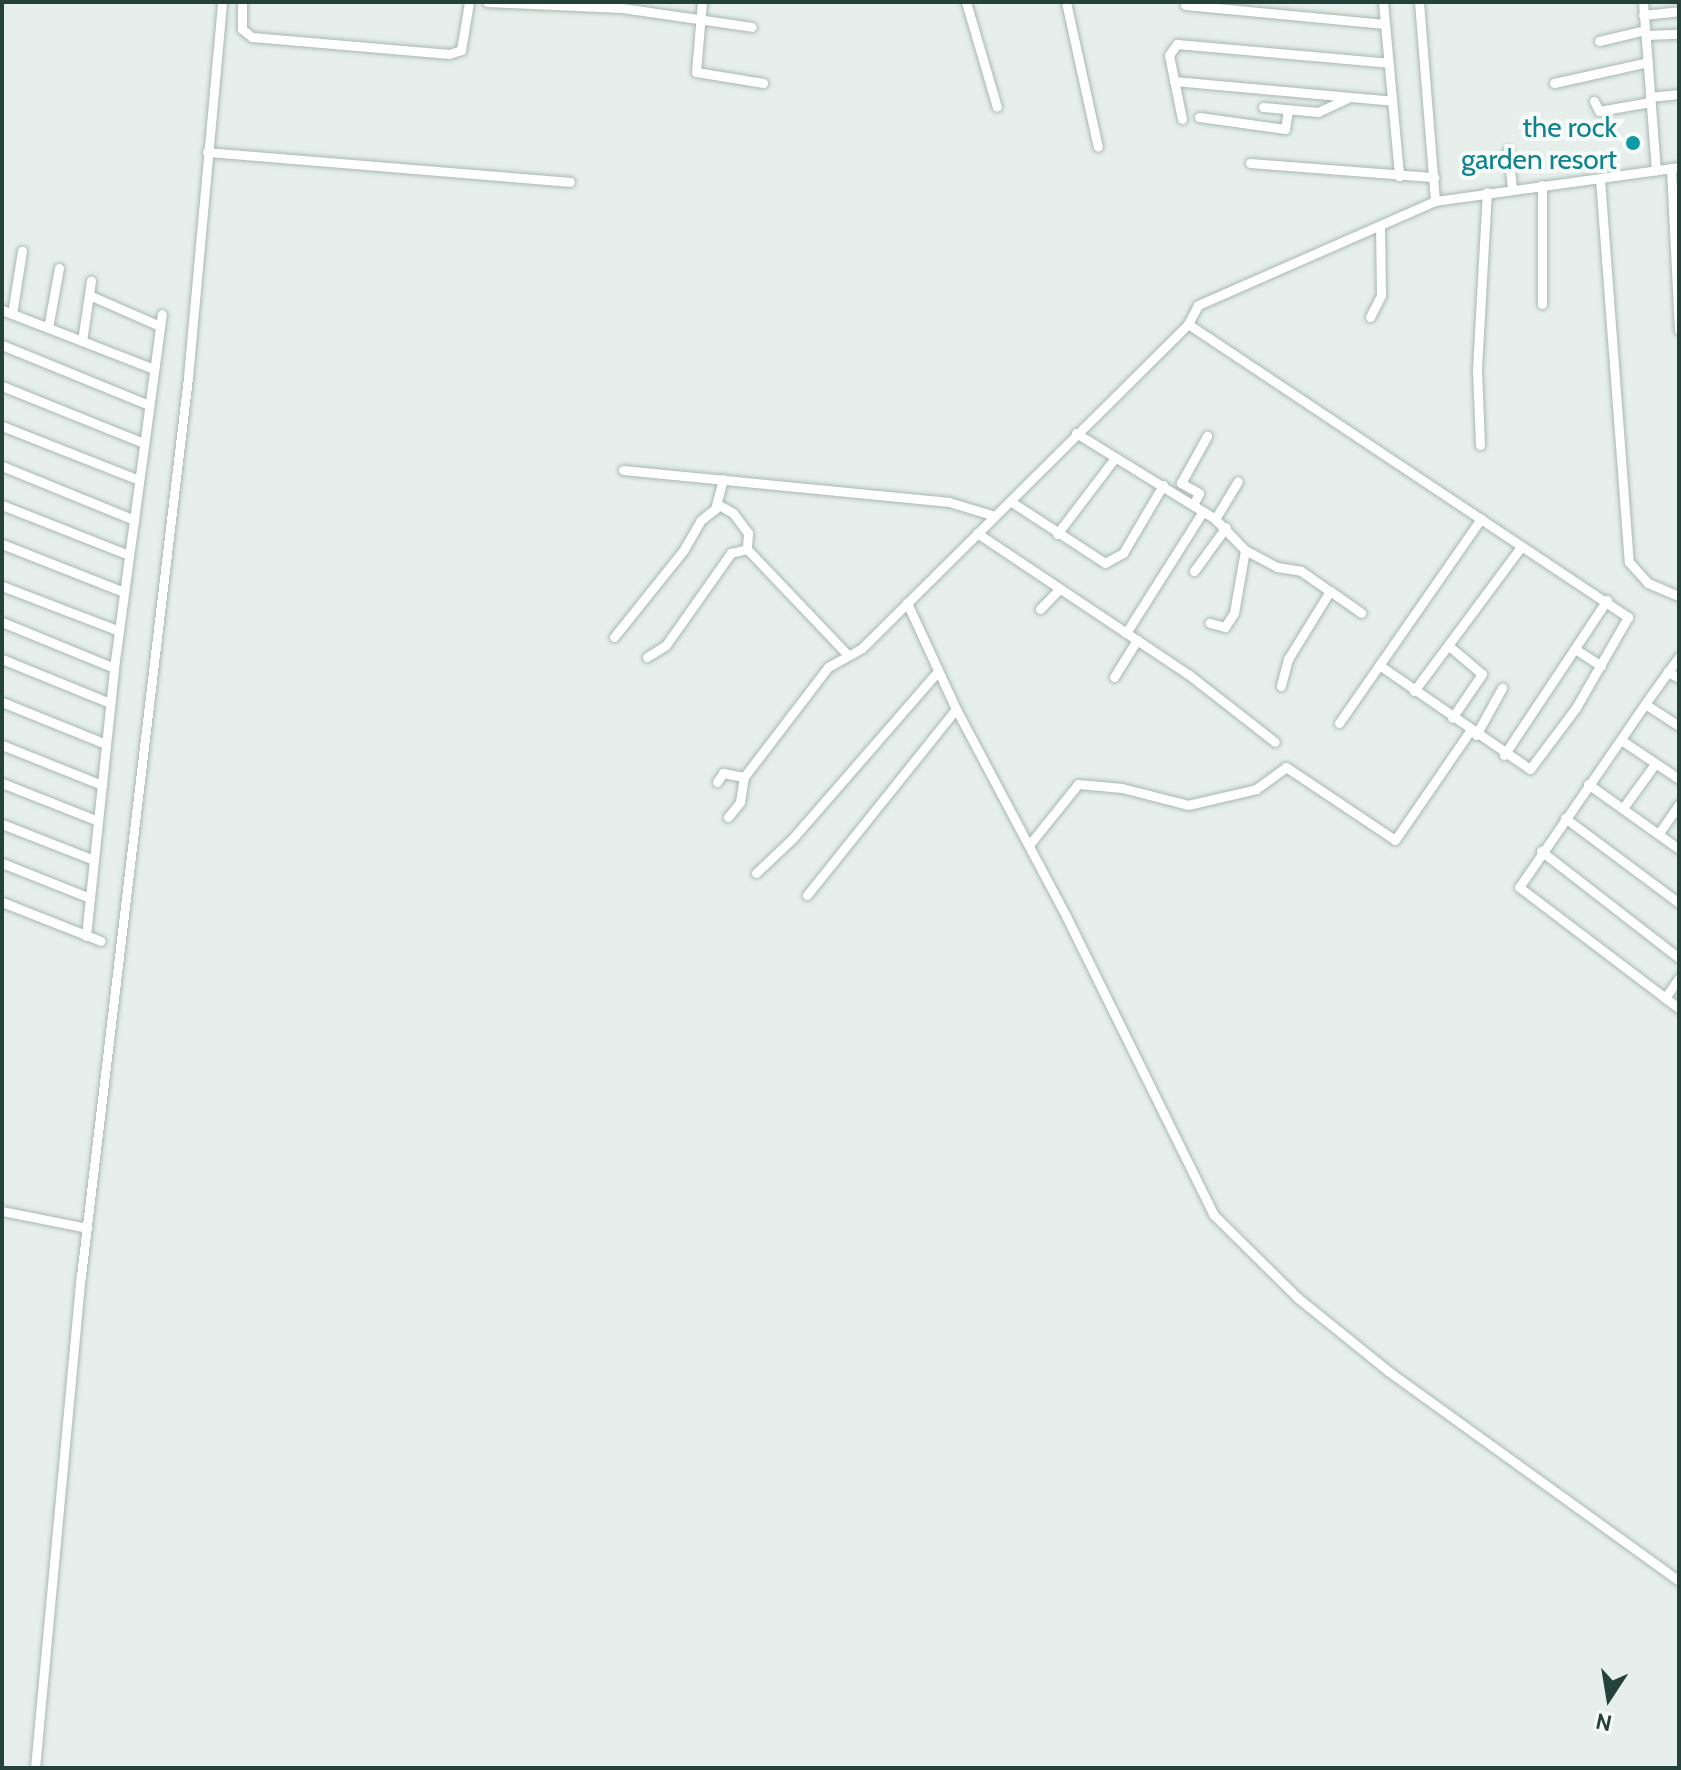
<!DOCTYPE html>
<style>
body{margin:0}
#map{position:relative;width:1681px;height:1770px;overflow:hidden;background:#e6efeb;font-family:Cabin,sans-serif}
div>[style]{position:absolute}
.roads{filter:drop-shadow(0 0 2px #a8b8b2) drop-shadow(0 0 2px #a8b8b2)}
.minor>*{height:9px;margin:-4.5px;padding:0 4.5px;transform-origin:4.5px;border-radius:4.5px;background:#fff}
.dots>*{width:22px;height:22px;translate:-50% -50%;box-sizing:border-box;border:4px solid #f7fbf9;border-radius:50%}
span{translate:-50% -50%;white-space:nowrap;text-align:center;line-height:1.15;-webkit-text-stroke:8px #f7fbf9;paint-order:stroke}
.culture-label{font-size:28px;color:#0d838f}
.right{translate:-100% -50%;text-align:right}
.frame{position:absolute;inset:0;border:4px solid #24423a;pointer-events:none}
.north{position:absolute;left:1569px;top:1658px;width:80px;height:80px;-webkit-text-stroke:6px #f7fbf9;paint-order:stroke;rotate:192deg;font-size:22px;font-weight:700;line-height:32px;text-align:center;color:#24423a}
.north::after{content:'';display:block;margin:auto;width:28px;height:36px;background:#24423a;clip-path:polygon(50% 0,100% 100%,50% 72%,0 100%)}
</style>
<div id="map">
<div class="roads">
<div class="minor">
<div style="left:242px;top:2px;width:27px;rotate:90deg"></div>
<div style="left:242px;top:29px;width:13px;rotate:39deg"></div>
<div style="left:252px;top:37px;width:198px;rotate:4.9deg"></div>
<div style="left:449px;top:54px;width:13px;rotate:-18deg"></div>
<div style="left:461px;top:50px;width:49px;rotate:-80.5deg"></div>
<div style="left:487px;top:2px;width:135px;rotate:2.5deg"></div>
<div style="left:622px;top:8px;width:131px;rotate:8.3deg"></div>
<div style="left:702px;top:2px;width:70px;rotate:94.9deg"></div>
<div style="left:696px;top:72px;width:68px;rotate:9.3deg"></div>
<div style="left:966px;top:2px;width:109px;rotate:73.6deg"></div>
<div style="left:1066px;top:2px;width:148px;rotate:77.6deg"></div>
<div style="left:1383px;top:2px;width:175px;rotate:84.7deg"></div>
<div style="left:1419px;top:2px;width:200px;rotate:85.4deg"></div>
<div style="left:1643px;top:2px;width:169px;rotate:85.6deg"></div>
<div style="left:1185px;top:5px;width:201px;rotate:5.4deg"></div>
<div style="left:1643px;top:15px;width:36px;rotate:-6deg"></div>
<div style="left:1646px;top:35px;width:33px;rotate:-2deg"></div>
<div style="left:1599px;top:41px;width:47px;rotate:-13.4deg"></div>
<div style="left:1174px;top:81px;width:219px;rotate:5.2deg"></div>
<div style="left:1554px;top:83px;width:96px;rotate:-12.6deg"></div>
<div style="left:1650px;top:97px;width:29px;rotate:-6deg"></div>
<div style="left:1594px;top:101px;width:11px;rotate:63deg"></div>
<div style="left:1599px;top:111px;width:52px;rotate:-10deg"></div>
<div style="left:1263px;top:107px;width:55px;rotate:5.2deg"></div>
<div style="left:1318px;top:112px;width:35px;rotate:-25deg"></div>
<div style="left:1199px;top:117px;width:87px;rotate:7.9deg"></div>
<div style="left:1285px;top:129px;width:18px;rotate:-81deg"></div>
<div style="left:1182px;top:119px;width:65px;rotate:-101.5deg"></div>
<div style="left:1169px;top:55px;width:14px;rotate:-54deg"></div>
<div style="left:1177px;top:44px;width:212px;rotate:5.1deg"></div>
<div style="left:1508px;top:150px;width:38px;rotate:84deg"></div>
<div style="left:207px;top:152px;width:364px;rotate:4.7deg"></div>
<div style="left:1250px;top:163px;width:185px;rotate:4.4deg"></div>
<div style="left:1671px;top:168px;width:162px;rotate:87.2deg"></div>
<div style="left:1600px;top:179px;width:384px;rotate:85.7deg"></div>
<div style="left:1629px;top:562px;width:28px;rotate:48deg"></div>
<div style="left:1648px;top:583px;width:34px;rotate:23deg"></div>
<div style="left:89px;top:295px;width:77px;rotate:23.6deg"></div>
<div style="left:1542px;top:304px;width:119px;rotate:-90deg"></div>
<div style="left:2px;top:310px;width:163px;rotate:21.2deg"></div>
<div style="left:12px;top:314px;width:64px;rotate:-81deg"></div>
<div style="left:1370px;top:317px;width:25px;rotate:-63deg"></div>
<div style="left:1381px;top:295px;width:69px;rotate:-90.8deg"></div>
<div style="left:1188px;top:324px;width:529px;rotate:33.66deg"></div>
<div style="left:1628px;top:617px;width:106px;rotate:119.9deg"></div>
<div style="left:1575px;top:709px;width:75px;rotate:126.9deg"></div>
<div style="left:1530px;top:769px;width:183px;rotate:-145.4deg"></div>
<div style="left:48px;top:328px;width:61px;rotate:-79.6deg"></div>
<div style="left:82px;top:341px;width:61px;rotate:-81.5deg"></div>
<div style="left:2px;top:345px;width:159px;rotate:22.2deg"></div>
<div style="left:2px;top:386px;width:153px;rotate:21.9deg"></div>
<div style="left:2px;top:426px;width:147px;rotate:21.5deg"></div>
<div style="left:1076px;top:433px;width:163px;rotate:31.7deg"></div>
<div style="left:1215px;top:519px;width:43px;rotate:45.9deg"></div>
<div style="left:1245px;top:550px;width:64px;rotate:99.9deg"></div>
<div style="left:1234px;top:613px;width:17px;rotate:123deg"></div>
<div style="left:1225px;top:627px;width:16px;rotate:-165deg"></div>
<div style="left:1480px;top:445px;width:76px;rotate:-92.3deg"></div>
<div style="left:1477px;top:369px;width:177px;rotate:-86.8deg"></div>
<div style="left:2px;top:466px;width:143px;rotate:22.2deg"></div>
<div style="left:623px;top:470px;width:328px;rotate:5.6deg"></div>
<div style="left:949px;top:502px;width:48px;rotate:16.9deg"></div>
<div style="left:1010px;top:501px;width:113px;rotate:33.1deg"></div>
<div style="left:1105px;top:563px;width:21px;rotate:-29deg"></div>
<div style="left:1123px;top:553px;width:79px;rotate:-59.5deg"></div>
<div style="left:717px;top:504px;width:18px;rotate:29deg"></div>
<div style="left:733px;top:513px;width:25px;rotate:53deg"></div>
<div style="left:748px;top:533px;width:16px;rotate:94deg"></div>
<div style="left:2px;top:505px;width:136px;rotate:21.5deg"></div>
<div style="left:1193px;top:505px;width:13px;rotate:-63deg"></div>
<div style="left:1199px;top:493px;width:21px;rotate:-151deg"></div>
<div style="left:1181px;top:483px;width:54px;rotate:-61deg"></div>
<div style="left:1215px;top:519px;width:44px;rotate:-58.8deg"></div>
<div style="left:977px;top:533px;width:254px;rotate:33.8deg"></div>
<div style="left:1188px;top:674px;width:110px;rotate:38deg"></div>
<div style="left:1057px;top:534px;width:96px;rotate:-52.7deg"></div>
<div style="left:2px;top:544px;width:131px;rotate:21.5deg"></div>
<div style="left:1245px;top:550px;width:36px;rotate:28deg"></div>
<div style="left:1277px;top:567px;width:24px;rotate:9deg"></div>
<div style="left:1301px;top:571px;width:35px;rotate:35deg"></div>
<div style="left:1330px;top:591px;width:80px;rotate:121.7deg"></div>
<div style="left:1288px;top:659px;width:28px;rotate:105deg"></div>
<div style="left:1194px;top:571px;width:54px;rotate:-54deg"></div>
<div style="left:2px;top:586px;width:125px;rotate:21deg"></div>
<div style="left:1330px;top:591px;width:38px;rotate:35deg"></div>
<div style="left:1040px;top:609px;width:28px;rotate:-46deg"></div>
<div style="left:2px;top:622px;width:121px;rotate:22.3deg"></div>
<div style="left:1126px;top:633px;width:144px;rotate:-57.7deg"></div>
<div style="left:614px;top:637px;width:110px;rotate:-51.3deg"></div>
<div style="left:683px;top:551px;width:36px;rotate:-60deg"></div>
<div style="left:701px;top:520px;width:18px;rotate:-38deg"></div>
<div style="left:715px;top:509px;width:31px;rotate:-75deg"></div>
<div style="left:1449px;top:646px;width:43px;rotate:40.3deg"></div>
<div style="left:1482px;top:674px;width:53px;rotate:124.3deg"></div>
<div style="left:1575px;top:649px;width:31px;rotate:33deg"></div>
<div style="left:647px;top:657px;width:22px;rotate:-32deg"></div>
<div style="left:666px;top:645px;width:113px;rotate:-54.8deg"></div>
<div style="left:731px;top:553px;width:16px;rotate:-14deg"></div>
<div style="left:747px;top:549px;width:146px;rotate:46.4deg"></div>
<div style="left:2px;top:659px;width:117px;rotate:22.2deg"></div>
<div style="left:1668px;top:672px;width:19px;rotate:-54deg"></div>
<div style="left:1114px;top:677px;width:44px;rotate:-58.1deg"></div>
<div style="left:1679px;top:678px;width:13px;rotate:-151deg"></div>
<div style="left:1668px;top:672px;width:39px;rotate:126deg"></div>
<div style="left:1645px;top:704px;width:40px;rotate:32.9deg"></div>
<div style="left:1414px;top:691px;width:179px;rotate:-53.4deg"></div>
<div style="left:2px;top:702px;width:112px;rotate:22deg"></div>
<div style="left:1645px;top:704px;width:222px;rotate:124.5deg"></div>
<div style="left:1519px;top:887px;width:183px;rotate:37.2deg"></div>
<div style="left:956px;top:709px;width:237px;rotate:62deg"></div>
<div style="left:1067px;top:918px;width:331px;rotate:63.7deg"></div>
<div style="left:1214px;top:1215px;width:118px;rotate:44.7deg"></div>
<div style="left:1298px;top:1298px;width:116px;rotate:39deg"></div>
<div style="left:1388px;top:1371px;width:359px;rotate:35.8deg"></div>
<div style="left:1339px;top:723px;width:249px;rotate:-55.2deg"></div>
<div style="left:1476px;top:735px;width:54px;rotate:-61deg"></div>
<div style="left:1621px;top:740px;width:70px;rotate:33.9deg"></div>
<div style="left:2px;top:745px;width:108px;rotate:21.8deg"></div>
<div style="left:1504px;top:755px;width:186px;rotate:-56.4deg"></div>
<div style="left:717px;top:782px;width:11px;rotate:-56deg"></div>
<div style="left:723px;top:773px;width:21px;rotate:11deg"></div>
<div style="left:2px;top:783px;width:103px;rotate:21.6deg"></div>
<div style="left:1588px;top:784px;width:112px;rotate:35.5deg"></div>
<div style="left:1623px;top:808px;width:54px;rotate:-54deg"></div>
<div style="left:728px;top:817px;width:19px;rotate:-51deg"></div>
<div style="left:740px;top:802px;width:25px;rotate:-81deg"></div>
<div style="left:744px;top:777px;width:138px;rotate:-52.6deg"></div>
<div style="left:828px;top:667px;width:39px;rotate:-29deg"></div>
<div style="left:862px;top:648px;width:460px;rotate:-44.8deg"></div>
<div style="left:1188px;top:324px;width:21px;rotate:-62deg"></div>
<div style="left:1198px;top:305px;width:259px;rotate:-23.7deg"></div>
<div style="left:1435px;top:201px;width:246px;rotate:-7.9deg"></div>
<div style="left:1565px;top:818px;width:142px;rotate:36.7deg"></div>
<div style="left:2px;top:824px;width:99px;rotate:21.4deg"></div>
<div style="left:1659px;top:833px;width:35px;rotate:-55deg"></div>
<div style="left:1029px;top:845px;width:78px;rotate:-51.2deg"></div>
<div style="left:1078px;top:784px;width:44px;rotate:5.2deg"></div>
<div style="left:1122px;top:788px;width:68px;rotate:14.4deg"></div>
<div style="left:1188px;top:805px;width:70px;rotate:-13.2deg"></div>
<div style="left:1256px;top:789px;width:37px;rotate:-36deg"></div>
<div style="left:1286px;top:767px;width:131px;rotate:33.8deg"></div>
<div style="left:1395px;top:840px;width:132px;rotate:-55.5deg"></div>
<div style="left:1541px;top:851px;width:175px;rotate:37.8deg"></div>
<div style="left:2px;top:863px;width:95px;rotate:21.7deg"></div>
<div style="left:756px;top:873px;width:51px;rotate:-43.4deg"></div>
<div style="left:793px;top:838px;width:221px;rotate:-49deg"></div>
<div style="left:807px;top:895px;width:238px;rotate:-51.3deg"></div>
<div style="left:956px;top:709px;width:117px;rotate:-114.8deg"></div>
<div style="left:2px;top:902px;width:106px;rotate:21.5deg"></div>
<div style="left:86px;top:936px;width:269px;rotate:-84deg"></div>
<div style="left:114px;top:668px;width:357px;rotate:-82.3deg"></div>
<div style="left:1679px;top:978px;width:24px;rotate:125deg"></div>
<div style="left:1665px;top:998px;width:17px;rotate:36deg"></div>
<div style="left:2px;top:1211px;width:87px;rotate:11.3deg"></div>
<div style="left:35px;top:1768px;width:494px;rotate:-84.7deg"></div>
<div style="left:81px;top:1276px;width:905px;rotate:-83.21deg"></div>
<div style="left:188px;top:377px;width:377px;rotate:-84.8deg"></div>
</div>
</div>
<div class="dots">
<div style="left:1633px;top:143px;background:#0f9aa8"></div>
</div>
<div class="culture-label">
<span class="right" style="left:1617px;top:143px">the rock<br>garden resort</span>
</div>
<div class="frame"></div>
<div class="north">N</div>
</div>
